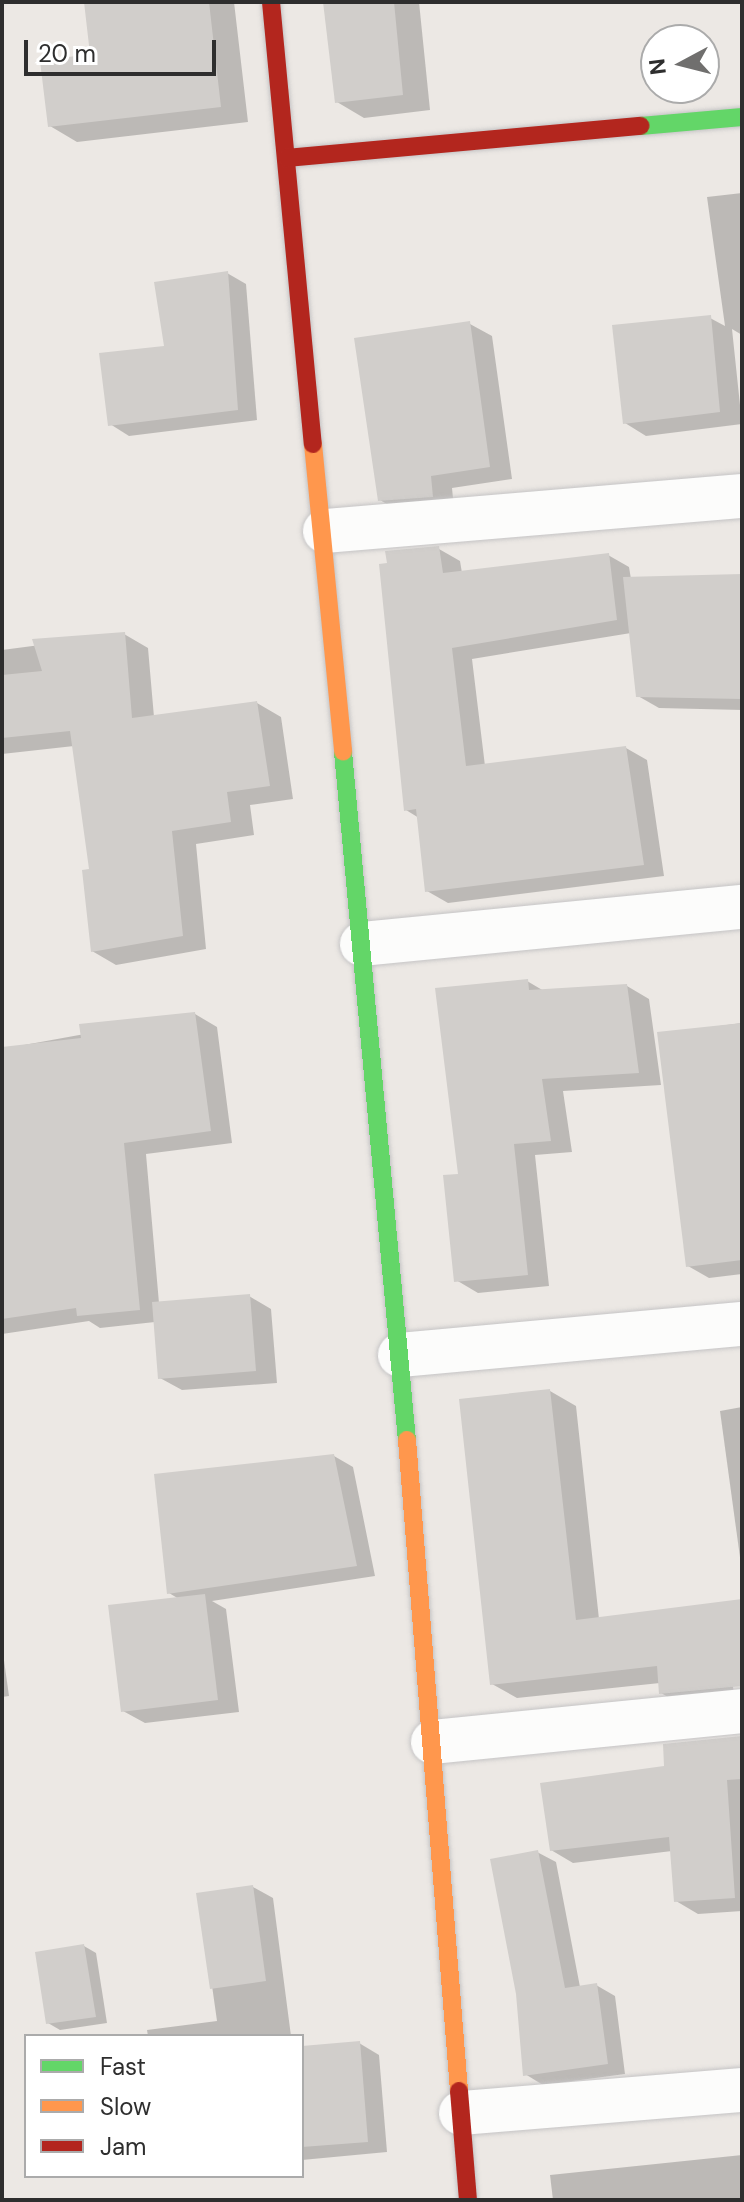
<!DOCTYPE html>
<style>
body{margin:0}
#map{position:relative;width:744px;height:2202px;overflow:hidden;background:#ece8e4;font-family:"DM Sans",sans-serif}
div>[style]{position:absolute}
.shadow>*{inset:0;background:#0003}
.building>*{inset:0;background:#d1cecb}
.roads{filter:drop-shadow(0 0 2px #c5c4c5) drop-shadow(0 0 2px #c5c4c5)}
.street>*{height:44px;margin:-22px;padding:0 22px;transform-origin:22px;border-radius:22px;background:#fcfcfb}
.fast>*{height:18px;margin:-9px;padding:0 9px;transform-origin:9px;border-radius:9px;background:#63d668}
.slow>*{height:18px;margin:-9px;padding:0 9px;transform-origin:9px;border-radius:9px;background:#ff974d}
.jam>*{height:18px;margin:-9px;padding:0 9px;transform-origin:9px;border-radius:9px;background:#b3261e}
span{translate:-50% -50%;white-space:nowrap;text-align:center;line-height:1.15;-webkit-text-stroke:6px #fff;paint-order:stroke}
.frame{position:absolute;inset:0;border:4px solid #2e2e2e;pointer-events:none}
.legend{position:absolute;left:24px;top:2034px;width:280px;height:144px;box-sizing:border-box;background:#fff;border:2px solid #ababab;margin:0;padding:10px 14px;list-style:none;font-size:24px;color:#2e2e2e}
.legend li{display:flex;align-items:center;gap:16px;height:40px}
.legend b{width:40px;border:2px solid #ababab}
.north{position:absolute;left:640px;top:24px;width:80px;height:80px;box-sizing:border-box;background:#fff;border:2px solid #ababab;border-radius:50%;rotate:263deg;font-size:22px;font-weight:700;line-height:32px;text-align:center;color:#2e2e2e}
.north::after{content:'';display:block;margin:auto;width:28px;height:36px;background:#706f6e;clip-path:polygon(50% 0,100% 100%,50% 72%,0 100%)}
.scale{position:absolute;left:24px;top:40px;width:192px;height:36px;box-sizing:border-box;border:4px solid #2e2e2e;border-top:0;padding-left:10px;font-size:24px;line-height:28px;white-space:nowrap;color:#2e2e2e;-webkit-text-stroke:6px #fff;paint-order:stroke}
</style>
<div id="map">
<div class="shadow">
<div style="clip-path:polygon(86px 2px,234px 2px,248px 122px,77px 142px,50px 126px,92px 56px)"></div>
<div style="clip-path:polygon(325px 2px,419px 2px,430px 110px,364px 118px,337px 102px)"></div>
<div style="clip-path:polygon(742px 193px,742px 335px,732px 329px,742px 424px,646px 436px,625px 423px,710px 318px,725px 326px,707px 197px)"></div>
<div style="clip-path:polygon(227px 273px,246px 284px,257px 420px,129px 436px,110px 424px)"></div>
<div style="clip-path:polygon(470px 324px,492px 336px,512px 479px,452px 488px,454px 508px,402px 513px,380px 500px)"></div>
<div style="clip-path:polygon(439px 549px,460px 561px,462px 573px,608px 555px,629px 567px,631px 579px,742px 576px,742px 710px,659px 708px,638px 696px,631px 633px,472px 659px,485px 766px,626px 748px,647px 760px,664px 876px,448px 903px,427px 891px,419px 818px,406px 810px)"></div>
<div style="clip-path:polygon(124px 634px,148px 648px,154px 717px,257px 703px,281px 717px,293px 799px,250px 805px,254px 835px,196px 844px,206px 949px,116px 965px,92px 951px,92px 871px,74px 746px,2px 754px,2px 650px)"></div>
<div style="clip-path:polygon(527px 981px,544px 991px,627px 986px,649px 999px,661px 1085px,563px 1091px,572px 1152px,535px 1155px,549px 1286px,478px 1293px,456px 1280px,460px 1175px)"></div>
<div style="clip-path:polygon(195px 1014px,217px 1027px,232px 1143px,146px 1154px,159px 1303px,249px 1296px,271px 1309px,277px 1383px,182px 1390px,160px 1378px,155px 1322px,100px 1328px,89px 1321px,2px 1334px,2px 1049px)"></div>
<div style="clip-path:polygon(742px 1023px,742px 1274px,709px 1278px,688px 1266px,659px 1034px)"></div>
<div style="clip-path:polygon(550px 1391px,576px 1406px,599px 1619px,725px 1622px,735px 1703px,687px 1708px,661px 1693px,660px 1683px,517px 1698px,492px 1684px)"></div>
<div style="clip-path:polygon(742px 1407px,742px 1572px,720px 1411px)"></div>
<div style="clip-path:polygon(334px 1456px,353px 1467px,375px 1576px,212px 1601px,226px 1609px,239px 1712px,145px 1723px,123px 1711px,179px 1599px,169px 1593px)"></div>
<div style="clip-path:polygon(2px 1646px,9px 1696px,2px 1697px)"></div>
<div style="clip-path:polygon(742px 1757px,742px 1911px,698px 1914px,676px 1901px,672px 1851px,573px 1863px,551px 1850px)"></div>
<div style="clip-path:polygon(537px 1852px,556px 1862px,580px 1987px,596px 1985px,615px 1996px,625px 2074px,543px 2085px,525px 2074px)"></div>
<div style="clip-path:polygon(253px 1887px,273px 1898px,291px 2036px,148px 2036px,147px 2030px,217px 2021px,199px 1894px)"></div>
<div style="clip-path:polygon(84px 1946px,96px 1953px,107px 2023px,60px 2030px,48px 2023px)"></div>
<div style="clip-path:polygon(359px 2043px,379px 2055px,387px 2152px,302px 2160px,302px 2048px)"></div>
<div style="clip-path:polygon(742px 2155px,742px 2200px,553px 2200px,550px 2175px)"></div>
</div>
<div class="building">
<div style="clip-path:polygon(84px 2px,209px 2px,221px 107px,48px 127px,40px 61px,90px 54px)"></div>
<div style="clip-path:polygon(323px 2px,394px 2px,403px 95px,335px 103px)"></div>
<div style="clip-path:polygon(228px 271px,238px 410px,108px 426px,99px 353px,164px 346px,154px 282px)"></div>
<div style="clip-path:polygon(711px 315px,720px 412px,623px 424px,612px 325px)"></div>
<div style="clip-path:polygon(470px 321px,490px 467px,431px 476px,433px 497px,378px 501px,354px 338px)"></div>
<div style="clip-path:polygon(439px 546px,443px 573px,609px 553px,617px 620px,452px 648px,466px 766px,626px 746px,644px 865px,425px 892px,416px 809px,404px 811px,379px 564px,387px 563px,385px 551px)"></div>
<div style="clip-path:polygon(742px 574px,742px 699px,636px 697px,623px 577px)"></div>
<div style="clip-path:polygon(125px 632px,132px 718px,257px 701px,270px 786px,227px 792px,231px 822px,172px 831px,183px 936px,91px 952px,82px 870px,89px 869px,70px 731px,2px 738px,2px 675px,42px 671px,32px 639px)"></div>
<div style="clip-path:polygon(528px 979px,529px 990px,627px 984px,639px 1073px,542px 1079px,551px 1141px,514px 1144px,528px 1275px,454px 1282px,443px 1175px,458px 1174px,435px 988px)"></div>
<div style="clip-path:polygon(195px 1012px,211px 1131px,124px 1143px,140px 1310px,77px 1316px,76px 1308px,2px 1319px,2px 1047px,81px 1038px,79px 1024px)"></div>
<div style="clip-path:polygon(742px 1023px,742px 1260px,686px 1267px,657px 1032px)"></div>
<div style="clip-path:polygon(250px 1294px,256px 1371px,158px 1379px,152px 1302px)"></div>
<div style="clip-path:polygon(550px 1389px,576px 1620px,742px 1599px,742px 1686px,659px 1694px,657px 1666px,490px 1685px,459px 1399px)"></div>
<div style="clip-path:polygon(334px 1454px,357px 1566px,167px 1594px,154px 1474px)"></div>
<div style="clip-path:polygon(205px 1594px,218px 1700px,121px 1712px,108px 1605px)"></div>
<div style="clip-path:polygon(742px 1736px,742px 1779px,727px 1780px,735px 1898px,674px 1902px,669px 1837px,550px 1851px,540px 1783px,664px 1766px,663px 1744px)"></div>
<div style="clip-path:polygon(538px 1850px,565px 1988px,597px 1983px,608px 2064px,523px 2076px,516px 1994px,490px 1859px)"></div>
<div style="clip-path:polygon(253px 1885px,266px 1981px,210px 1989px,196px 1893px)"></div>
<div style="clip-path:polygon(84px 1944px,96px 2017px,46px 2024px,35px 1952px)"></div>
<div style="clip-path:polygon(360px 2041px,368px 2142px,302px 2147px,302px 2046px)"></div>
</div>
<div class="roads">
<div class="street">
<div style="left:325px;top:531px;width:418px;rotate:-4.8deg"></div>
<div style="left:362px;top:944px;width:382px;rotate:-5.6deg"></div>
<div style="left:400px;top:1355px;width:343px;rotate:-5.2deg"></div>
<div style="left:433px;top:1742px;width:311px;rotate:-5.7deg"></div>
<div style="left:461px;top:2113px;width:282px;rotate:-4.7deg"></div>
</div>
<div class="fast">
<div style="left:641px;top:126px;width:101px;rotate:-5.1deg"></div>
<div style="left:343px;top:752px;width:691px;rotate:84.69deg"></div>
</div>
<div class="slow">
<div style="left:313px;top:444px;width:309px;rotate:84.4deg"></div>
<div style="left:407px;top:1440px;width:653px;rotate:85.43deg"></div>
</div>
<div class="jam">
<div style="left:271px;top:2px;width:444px;rotate:84.6deg"></div>
<div style="left:287px;top:158px;width:355px;rotate:-5.2deg"></div>
<div style="left:459px;top:2091px;width:109px;rotate:85.3deg"></div>
</div>
</div>
<div class="frame"></div>
<ul class="legend">
<li><b style="height:10px;background:#63d668"></b>Fast</li>
<li><b style="height:10px;background:#ff974d"></b>Slow</li>
<li><b style="height:10px;background:#b3261e"></b>Jam</li>
</ul>
<div class="north">N</div>
<div class="scale">20 m</div>
</div>
